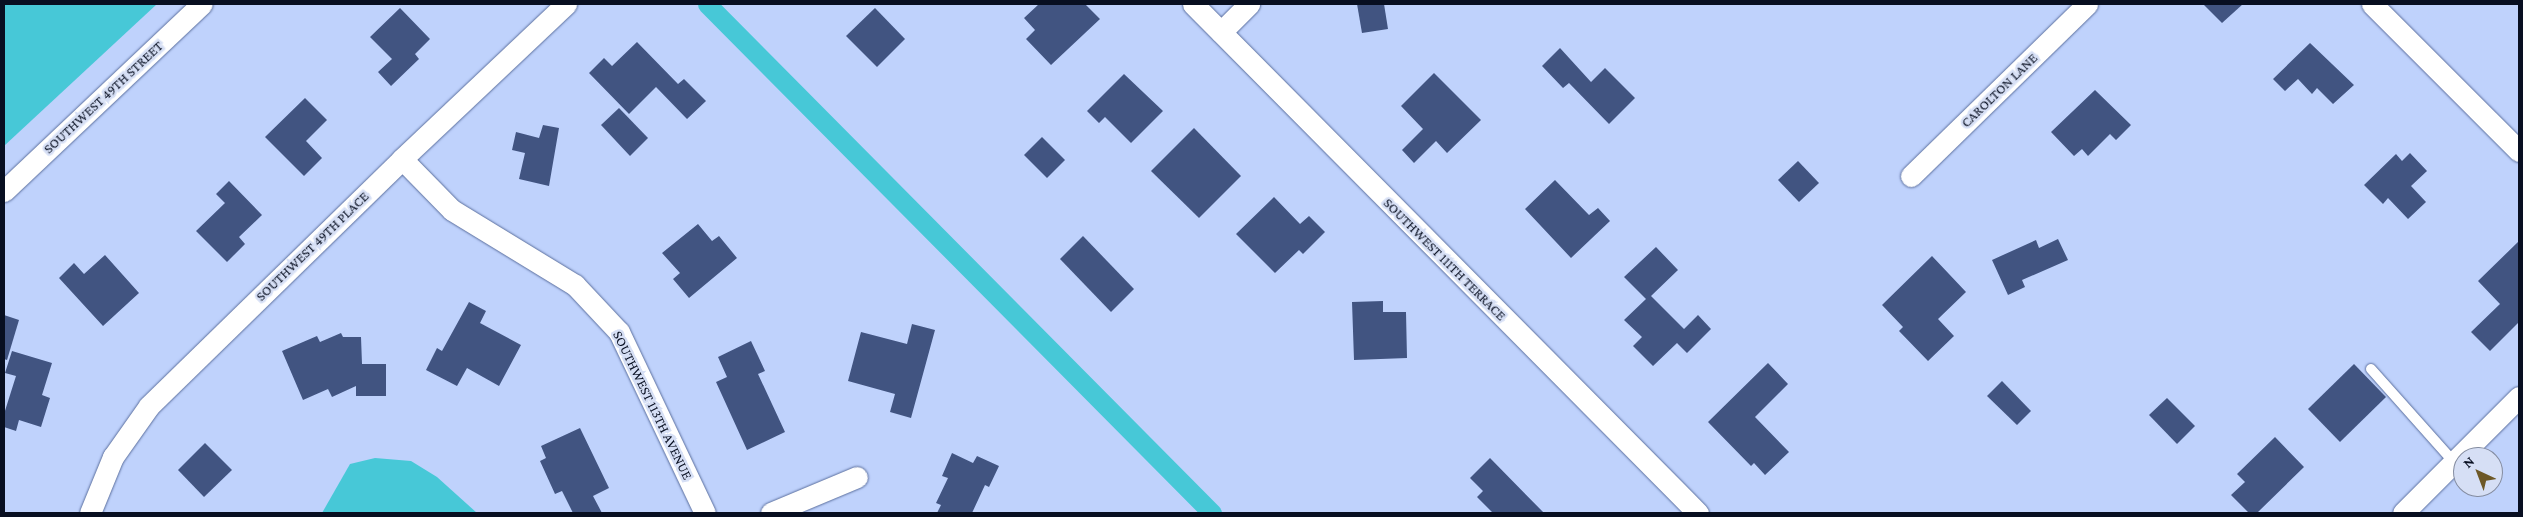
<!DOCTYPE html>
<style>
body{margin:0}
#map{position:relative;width:2523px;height:517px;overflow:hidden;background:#bfd2fc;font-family:"Crimson Pro",serif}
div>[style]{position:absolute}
.water>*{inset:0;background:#47c8d7}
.canal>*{height:19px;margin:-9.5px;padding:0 9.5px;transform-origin:9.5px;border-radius:9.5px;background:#47c8d7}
.building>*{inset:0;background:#415481}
.roads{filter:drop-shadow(0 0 1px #5b6f9e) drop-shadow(0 0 1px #5b6f9e)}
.lane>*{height:10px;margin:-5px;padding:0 5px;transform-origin:5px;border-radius:5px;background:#fff}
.street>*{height:21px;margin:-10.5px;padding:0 10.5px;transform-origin:10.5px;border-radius:10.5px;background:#fff}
span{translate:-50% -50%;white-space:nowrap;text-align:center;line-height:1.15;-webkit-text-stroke:5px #d6dff5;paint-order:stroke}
.street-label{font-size:14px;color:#080f21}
.frame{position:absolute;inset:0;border:5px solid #080f21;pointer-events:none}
.north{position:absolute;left:2453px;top:447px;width:50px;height:50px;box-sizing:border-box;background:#d6dff5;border:1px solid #848ca0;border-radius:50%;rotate:317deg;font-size:14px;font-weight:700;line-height:20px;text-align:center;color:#080f21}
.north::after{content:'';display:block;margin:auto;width:18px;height:22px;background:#6d5827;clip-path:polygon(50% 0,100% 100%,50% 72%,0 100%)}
</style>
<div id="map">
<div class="water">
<div style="clip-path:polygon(4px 4px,157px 4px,4px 146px)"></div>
<div style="clip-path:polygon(375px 458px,411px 461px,437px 477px,477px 513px,322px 513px,350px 464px)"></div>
</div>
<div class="canal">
<div style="left:707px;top:4px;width:717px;rotate:45.23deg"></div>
</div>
<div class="building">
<div style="clip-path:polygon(1039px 4px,1085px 4px,1100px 19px,1051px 65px,1026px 39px,1035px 30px,1024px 18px)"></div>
<div style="clip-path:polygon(1357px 4px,1384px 4px,1388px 29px,1362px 33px)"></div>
<div style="clip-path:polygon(2203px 4px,2243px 4px,2222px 23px)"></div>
<div style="clip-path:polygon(400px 8px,430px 39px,415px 54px,419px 59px,391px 86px,378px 72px,392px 59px,370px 37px)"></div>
<div style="clip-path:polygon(875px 8px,905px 39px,877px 67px,846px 36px)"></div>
<div style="clip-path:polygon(637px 42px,678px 84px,684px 79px,706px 101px,687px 119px,656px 87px,629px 114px,589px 73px,604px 58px,612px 66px)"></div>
<div style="clip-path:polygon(2310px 43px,2354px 85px,2333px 104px,2317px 88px,2312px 94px,2298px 79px,2285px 91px,2273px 79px)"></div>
<div style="clip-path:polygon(1560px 48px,1591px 82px,1605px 68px,1635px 98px,1609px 124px,1569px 83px,1563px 88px,1542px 66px)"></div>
<div style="clip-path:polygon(1434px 73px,1481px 120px,1447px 153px,1436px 141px,1414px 163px,1402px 150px,1423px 129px,1401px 106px)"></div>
<div style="clip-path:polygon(1124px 74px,1163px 111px,1131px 143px,1105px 117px,1099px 123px,1087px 111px)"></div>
<div style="clip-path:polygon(2095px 90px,2131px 125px,2116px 140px,2110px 134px,2088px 156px,2082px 149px,2074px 156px,2051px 132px)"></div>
<div style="clip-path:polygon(305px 98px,327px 120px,306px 141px,322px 158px,304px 176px,265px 137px)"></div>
<div style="clip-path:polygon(619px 108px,648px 138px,630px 156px,601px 125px)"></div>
<div style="clip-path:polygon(543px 125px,559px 128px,549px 186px,519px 179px,525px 153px,512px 150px,516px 132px,539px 138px)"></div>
<div style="clip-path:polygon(1194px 128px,1241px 176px,1199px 218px,1151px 171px)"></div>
<div style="clip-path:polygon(1042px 137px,1065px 160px,1047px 178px,1024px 155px)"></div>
<div style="clip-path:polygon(2410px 153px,2427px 171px,2411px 186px,2426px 202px,2408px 219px,2388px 198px,2383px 204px,2364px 185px,2396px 154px,2402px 161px)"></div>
<div style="clip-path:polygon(1798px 161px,1819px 183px,1799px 202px,1778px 180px)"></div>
<div style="clip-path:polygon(1555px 180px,1589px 215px,1598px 208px,1610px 221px,1571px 258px,1525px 209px)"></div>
<div style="clip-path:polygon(229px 181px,262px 215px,239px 237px,245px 244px,227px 262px,196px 231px,225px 203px,216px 194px)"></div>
<div style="clip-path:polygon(1274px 197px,1300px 224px,1309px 216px,1325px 232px,1303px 254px,1299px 250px,1275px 273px,1236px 234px)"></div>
<div style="clip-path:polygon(698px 224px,712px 241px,719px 236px,737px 258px,689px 298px,673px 279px,680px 273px,662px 253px)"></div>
<div style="clip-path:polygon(1083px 236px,1134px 289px,1111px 312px,1060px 259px)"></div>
<div style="clip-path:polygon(2058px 239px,2068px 260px,2022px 280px,2025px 287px,2008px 295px,1992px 260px,2036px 240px,2039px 248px)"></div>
<div style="clip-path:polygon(2519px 241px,2519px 322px,2490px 351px,2471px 332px,2500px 304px,2478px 281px)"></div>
<div style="clip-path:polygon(1656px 247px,1678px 270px,1651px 296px,1684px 329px,1698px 315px,1711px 329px,1687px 353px,1677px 343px,1653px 366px,1633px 346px,1642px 337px,1624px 320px,1646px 299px,1624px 277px)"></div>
<div style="clip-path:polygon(105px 255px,139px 293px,103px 326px,59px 278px,74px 263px,84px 274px)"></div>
<div style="clip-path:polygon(1932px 256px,1966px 292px,1938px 319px,1954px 336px,1928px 361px,1899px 331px,1903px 327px,1882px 305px)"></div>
<div style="clip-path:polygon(1383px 301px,1383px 312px,1406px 312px,1407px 358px,1354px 360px,1352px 302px)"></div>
<div style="clip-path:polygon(469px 302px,486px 311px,480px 323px,521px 345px,499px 386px,467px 368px,457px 386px,426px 370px,437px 348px,442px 351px)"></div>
<div style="clip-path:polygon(4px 315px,19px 320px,7px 360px,4px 359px)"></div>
<div style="clip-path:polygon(912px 324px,935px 330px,911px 418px,890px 412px,895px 394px,848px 381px,861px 332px,907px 344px)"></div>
<div style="clip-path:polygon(341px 333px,343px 337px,361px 337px,362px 364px,386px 364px,386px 396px,356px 396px,356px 386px,332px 397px,328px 389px,303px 400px,282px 351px,317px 336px,320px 342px)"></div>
<div style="clip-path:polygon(751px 341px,765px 371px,758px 374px,785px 432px,747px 450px,716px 382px,727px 377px,718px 357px)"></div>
<div style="clip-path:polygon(12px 351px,52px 363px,42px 395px,50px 398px,41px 427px,19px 420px,16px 431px,4px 427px,4px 414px,16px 376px,5px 373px)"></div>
<div style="clip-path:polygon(1768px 363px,1788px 384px,1755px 417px,1789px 452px,1765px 475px,1754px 463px,1751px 466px,1708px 422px)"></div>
<div style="clip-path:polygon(2354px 364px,2386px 397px,2340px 442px,2308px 409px)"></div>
<div style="clip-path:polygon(2002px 381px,2031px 411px,2017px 425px,1987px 396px)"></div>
<div style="clip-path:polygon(2167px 398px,2195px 426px,2177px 444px,2149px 415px)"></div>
<div style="clip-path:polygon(580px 428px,609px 488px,593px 496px,602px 513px,573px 513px,562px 491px,555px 494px,540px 461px,546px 458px,541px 446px)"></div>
<div style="clip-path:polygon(2275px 437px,2304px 467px,2257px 513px,2249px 513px,2231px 495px,2245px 482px,2237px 474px)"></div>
<div style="clip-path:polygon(205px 443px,232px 470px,204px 497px,178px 470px)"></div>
<div style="clip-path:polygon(952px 453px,973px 463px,977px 456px,999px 466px,989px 487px,985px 485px,972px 513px,937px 513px,941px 505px,936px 503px,948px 478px,942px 476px)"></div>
<div style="clip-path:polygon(1490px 458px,1544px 513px,1493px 513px,1477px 497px,1483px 491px,1470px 478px)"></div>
</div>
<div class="roads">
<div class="lane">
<div style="left:2371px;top:369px;width:125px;rotate:48.3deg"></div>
</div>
<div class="street">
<div style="left:1193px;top:4px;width:717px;rotate:45.23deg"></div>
<div style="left:2372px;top:4px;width:208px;rotate:45deg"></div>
<div style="left:1221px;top:32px;width:40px;rotate:-45deg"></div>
<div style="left:402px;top:159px;width:71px;rotate:45.6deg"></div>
<div style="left:452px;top:210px;width:144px;rotate:31.4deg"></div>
<div style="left:575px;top:285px;width:64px;rotate:46.9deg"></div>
<div style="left:619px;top:332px;width:200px;rotate:64.6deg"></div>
<div style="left:1911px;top:176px;width:246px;rotate:-44.3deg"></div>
<div style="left:4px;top:191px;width:272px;rotate:-43.4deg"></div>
<div style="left:90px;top:513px;width:61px;rotate:-67.7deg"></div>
<div style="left:113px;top:457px;width:62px;rotate:-54.8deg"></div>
<div style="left:149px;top:406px;width:354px;rotate:-44.3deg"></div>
<div style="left:402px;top:159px;width:226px;rotate:-43.4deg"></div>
<div style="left:771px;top:513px;width:93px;rotate:-22.7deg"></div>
<div style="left:2403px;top:513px;width:164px;rotate:-45deg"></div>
</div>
</div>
<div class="street-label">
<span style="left:1999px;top:90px;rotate:-44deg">CAROLTON LANE</span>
<span style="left:103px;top:97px;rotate:-43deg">SOUTHWEST 49TH STREET</span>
<span style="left:312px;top:246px;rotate:-44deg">SOUTHWEST 49TH PLACE</span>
<span style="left:1445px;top:259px;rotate:45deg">SOUTHWEST 111TH TERRACE</span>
<span style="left:653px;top:405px;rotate:64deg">SOUTHWEST 113TH AVENUE</span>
</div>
<div class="frame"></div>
<div class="north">N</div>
</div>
